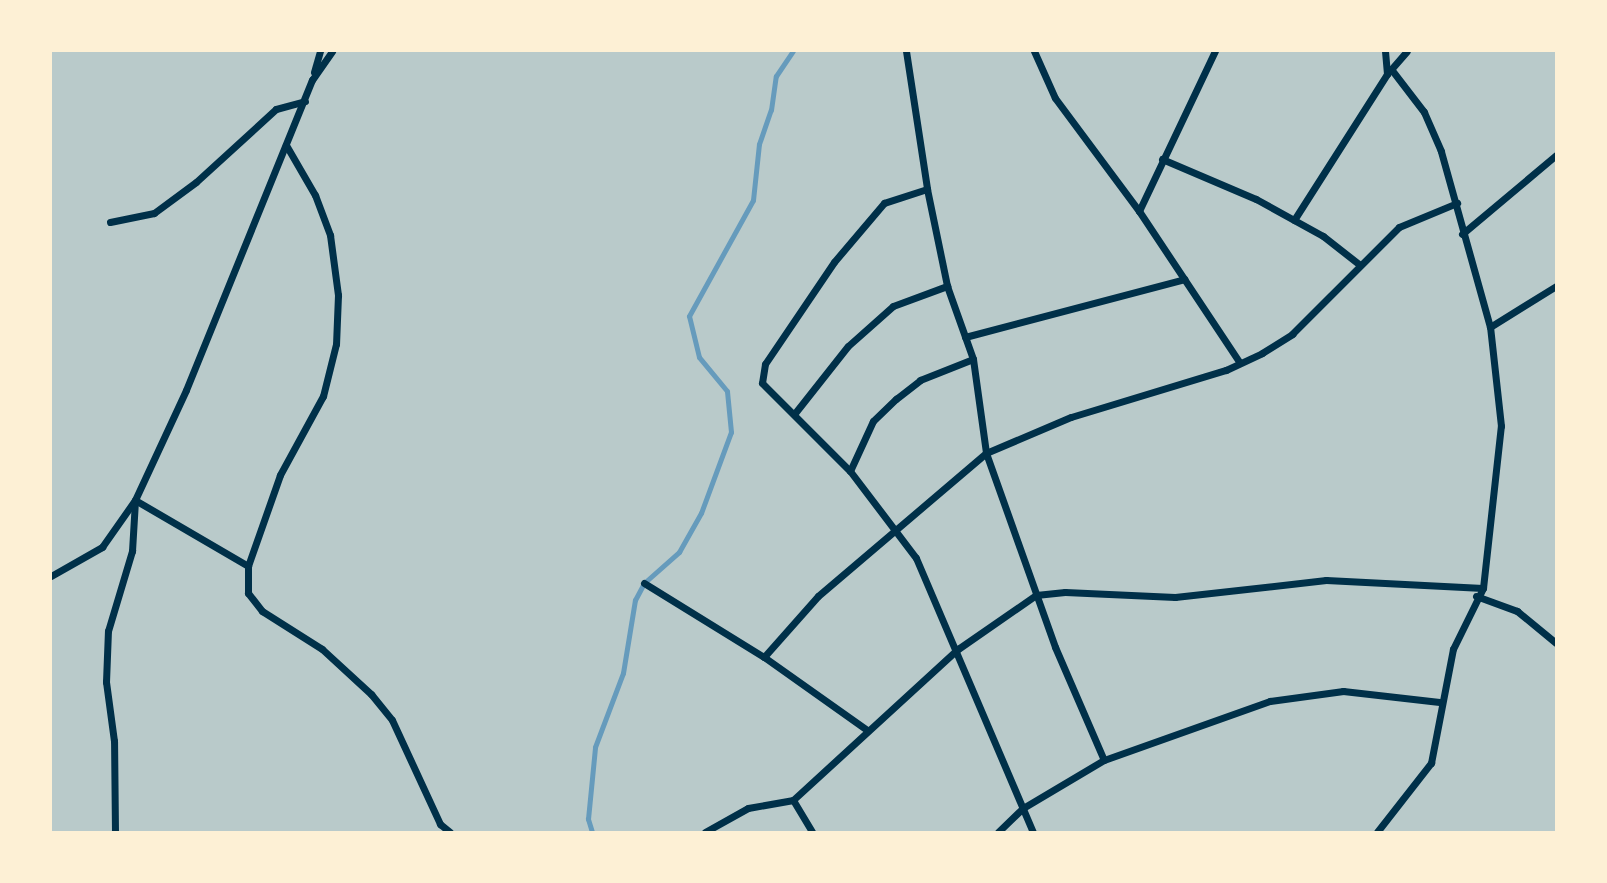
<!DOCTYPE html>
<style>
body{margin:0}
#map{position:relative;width:1607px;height:883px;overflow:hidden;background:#fdf0d5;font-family:"PT Sans",sans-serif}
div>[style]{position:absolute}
.green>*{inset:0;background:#b9caca}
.stream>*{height:5px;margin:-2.5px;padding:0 2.5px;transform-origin:2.5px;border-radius:2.5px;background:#669bbc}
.minor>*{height:7px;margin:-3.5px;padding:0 3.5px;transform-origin:3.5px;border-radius:3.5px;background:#003049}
span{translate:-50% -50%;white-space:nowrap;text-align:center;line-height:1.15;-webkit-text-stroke:5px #fdf0d5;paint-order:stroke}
.frame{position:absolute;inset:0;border:52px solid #fdf0d5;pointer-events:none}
</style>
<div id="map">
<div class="green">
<div style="clip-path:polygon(51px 51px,1556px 51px,1556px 832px,51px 832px)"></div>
</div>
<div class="stream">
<div style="left:592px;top:832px;width:14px;rotate:-107deg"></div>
<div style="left:588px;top:819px;width:72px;rotate:-84.4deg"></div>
<div style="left:595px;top:747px;width:79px;rotate:-69.3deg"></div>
<div style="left:623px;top:673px;width:74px;rotate:-80.7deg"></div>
<div style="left:635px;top:600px;width:19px;rotate:-62deg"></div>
<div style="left:644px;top:583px;width:47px;rotate:-41.5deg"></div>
<div style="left:679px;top:552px;width:45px;rotate:-60.6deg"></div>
<div style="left:701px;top:513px;width:86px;rotate:-69.7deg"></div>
<div style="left:731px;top:432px;width:41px;rotate:-95.6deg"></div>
<div style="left:727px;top:391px;width:44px;rotate:-129.5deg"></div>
<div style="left:699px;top:357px;width:42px;rotate:-103.7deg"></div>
<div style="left:689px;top:316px;width:132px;rotate:-61.1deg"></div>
<div style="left:753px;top:200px;width:56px;rotate:-83.9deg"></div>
<div style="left:759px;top:144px;width:36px;rotate:-71deg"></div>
<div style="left:771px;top:110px;width:34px;rotate:-82deg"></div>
<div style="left:776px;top:76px;width:30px;rotate:-56deg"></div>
</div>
<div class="minor">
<div style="left:906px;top:51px;width:140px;rotate:81.3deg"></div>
<div style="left:927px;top:189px;width:99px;rotate:78.3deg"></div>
<div style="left:947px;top:286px;width:77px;rotate:70.4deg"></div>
<div style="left:973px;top:359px;width:95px;rotate:82.1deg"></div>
<div style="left:986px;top:453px;width:206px;rotate:70.4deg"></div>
<div style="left:1055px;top:647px;width:123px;rotate:66.6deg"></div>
<div style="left:1034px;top:51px;width:51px;rotate:65.9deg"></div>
<div style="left:1055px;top:98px;width:141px;rotate:53.4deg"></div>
<div style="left:1139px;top:211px;width:182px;rotate:56.4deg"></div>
<div style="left:1385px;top:51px;width:23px;rotate:85deg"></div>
<div style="left:1387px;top:74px;width:30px;rotate:-49deg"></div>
<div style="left:314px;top:72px;width:22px;rotate:-74deg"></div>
<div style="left:286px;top:145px;width:58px;rotate:59.9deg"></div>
<div style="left:315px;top:195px;width:43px;rotate:69.4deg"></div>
<div style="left:330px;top:235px;width:61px;rotate:82.4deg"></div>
<div style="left:338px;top:295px;width:49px;rotate:92.3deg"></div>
<div style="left:336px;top:344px;width:54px;rotate:104deg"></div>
<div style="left:323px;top:396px;width:90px;rotate:118.6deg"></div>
<div style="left:280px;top:475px;width:96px;rotate:109.4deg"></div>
<div style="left:248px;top:566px;width:27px;rotate:90deg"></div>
<div style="left:248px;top:593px;width:23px;rotate:52deg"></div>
<div style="left:262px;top:611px;width:71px;rotate:32.3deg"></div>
<div style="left:322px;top:649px;width:67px;rotate:42.6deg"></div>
<div style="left:371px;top:694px;width:33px;rotate:51deg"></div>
<div style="left:392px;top:720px;width:115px;rotate:65.2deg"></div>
<div style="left:440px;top:824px;width:13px;rotate:39deg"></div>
<div style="left:1162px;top:159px;width:102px;rotate:23.1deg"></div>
<div style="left:1256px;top:199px;width:77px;rotate:28.9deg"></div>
<div style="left:1323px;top:236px;width:47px;rotate:38.1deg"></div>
<div style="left:927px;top:189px;width:45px;rotate:162deg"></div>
<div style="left:884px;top:203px;width:77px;rotate:130.3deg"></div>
<div style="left:834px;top:262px;width:123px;rotate:124.1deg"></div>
<div style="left:765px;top:364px;width:19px;rotate:99deg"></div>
<div style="left:762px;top:383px;width:124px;rotate:45deg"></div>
<div style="left:850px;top:471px;width:109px;rotate:52.8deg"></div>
<div style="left:916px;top:558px;width:298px;rotate:66.9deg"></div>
<div style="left:1139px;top:211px;width:177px;rotate:-64.6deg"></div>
<div style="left:1294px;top:220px;width:173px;rotate:-57.5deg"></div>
<div style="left:110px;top:222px;width:45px;rotate:-11.6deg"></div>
<div style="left:154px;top:213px;width:52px;rotate:-36.4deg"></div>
<div style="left:196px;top:182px;width:108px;rotate:-42.4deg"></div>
<div style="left:276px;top:109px;width:30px;rotate:-15deg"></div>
<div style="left:1462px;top:234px;width:123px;rotate:-40deg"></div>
<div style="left:1490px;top:327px;width:78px;rotate:-31.8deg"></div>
<div style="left:965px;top:337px;width:227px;rotate:-14.8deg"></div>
<div style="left:795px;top:413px;width:85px;rotate:-51.7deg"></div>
<div style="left:848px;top:346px;width:60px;rotate:-41.6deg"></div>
<div style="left:893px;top:306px;width:58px;rotate:-20.3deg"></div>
<div style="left:850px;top:471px;width:55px;rotate:-65.3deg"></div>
<div style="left:873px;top:421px;width:32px;rotate:-44deg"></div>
<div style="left:896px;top:399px;width:31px;rotate:-38deg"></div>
<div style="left:920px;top:380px;width:57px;rotate:-21.6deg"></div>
<div style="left:135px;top:500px;width:131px;rotate:30.3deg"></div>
<div style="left:51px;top:576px;width:59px;rotate:-29.6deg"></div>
<div style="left:102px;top:547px;width:57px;rotate:-54.9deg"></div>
<div style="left:135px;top:500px;width:121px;rotate:-65.1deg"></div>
<div style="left:186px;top:390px;width:335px;rotate:-67.9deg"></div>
<div style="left:312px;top:80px;width:35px;rotate:-55deg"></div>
<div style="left:644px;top:583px;width:141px;rotate:31.7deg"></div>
<div style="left:764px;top:657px;width:126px;rotate:35.3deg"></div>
<div style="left:1476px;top:596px;width:44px;rotate:20.1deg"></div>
<div style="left:1517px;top:611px;width:50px;rotate:39.4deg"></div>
<div style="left:764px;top:657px;width:81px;rotate:-48.5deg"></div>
<div style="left:818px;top:596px;width:221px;rotate:-40.4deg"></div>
<div style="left:986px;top:453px;width:92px;rotate:-23deg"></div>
<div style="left:1071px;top:417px;width:162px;rotate:-16.9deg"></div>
<div style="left:1226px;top:370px;width:40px;rotate:-25deg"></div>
<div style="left:1262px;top:353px;width:36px;rotate:-32deg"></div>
<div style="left:1292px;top:334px;width:151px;rotate:-45deg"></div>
<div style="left:1399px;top:227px;width:63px;rotate:-22.5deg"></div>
<div style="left:793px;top:800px;width:37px;rotate:59deg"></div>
<div style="left:115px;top:832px;width:91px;rotate:-90.6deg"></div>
<div style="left:114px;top:741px;width:60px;rotate:-97.7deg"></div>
<div style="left:106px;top:682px;width:51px;rotate:-87.8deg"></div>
<div style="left:108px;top:631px;width:84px;rotate:-73.3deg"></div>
<div style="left:132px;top:551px;width:50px;rotate:-86.6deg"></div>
<div style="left:705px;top:832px;width:49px;rotate:-29.2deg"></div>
<div style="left:748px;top:808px;width:46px;rotate:-10.1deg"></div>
<div style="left:793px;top:800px;width:224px;rotate:-42.5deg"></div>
<div style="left:958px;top:649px;width:95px;rotate:-34.7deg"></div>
<div style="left:1036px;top:595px;width:29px;rotate:-6deg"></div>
<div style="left:1065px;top:592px;width:110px;rotate:2.6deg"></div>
<div style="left:1175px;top:597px;width:152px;rotate:-6.4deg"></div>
<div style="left:1326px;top:580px;width:157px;rotate:2.9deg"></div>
<div style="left:998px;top:832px;width:35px;rotate:-44deg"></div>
<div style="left:1023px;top:808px;width:94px;rotate:-30.7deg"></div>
<div style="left:1104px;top:760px;width:176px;rotate:-19.6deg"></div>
<div style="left:1270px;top:701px;width:74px;rotate:-7.8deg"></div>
<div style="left:1343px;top:691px;width:97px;rotate:6.5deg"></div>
<div style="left:1377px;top:832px;width:88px;rotate:-52deg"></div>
<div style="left:1431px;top:763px;width:116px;rotate:-79.1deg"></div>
<div style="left:1453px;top:649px;width:68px;rotate:-63.8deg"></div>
<div style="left:1483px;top:588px;width:163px;rotate:-83.7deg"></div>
<div style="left:1501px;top:426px;width:100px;rotate:-96.3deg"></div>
<div style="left:1490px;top:327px;width:183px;rotate:-105.6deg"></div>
<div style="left:1441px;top:151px;width:43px;rotate:-113.6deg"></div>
<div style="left:1424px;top:112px;width:54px;rotate:-127.5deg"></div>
</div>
<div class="frame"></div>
</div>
